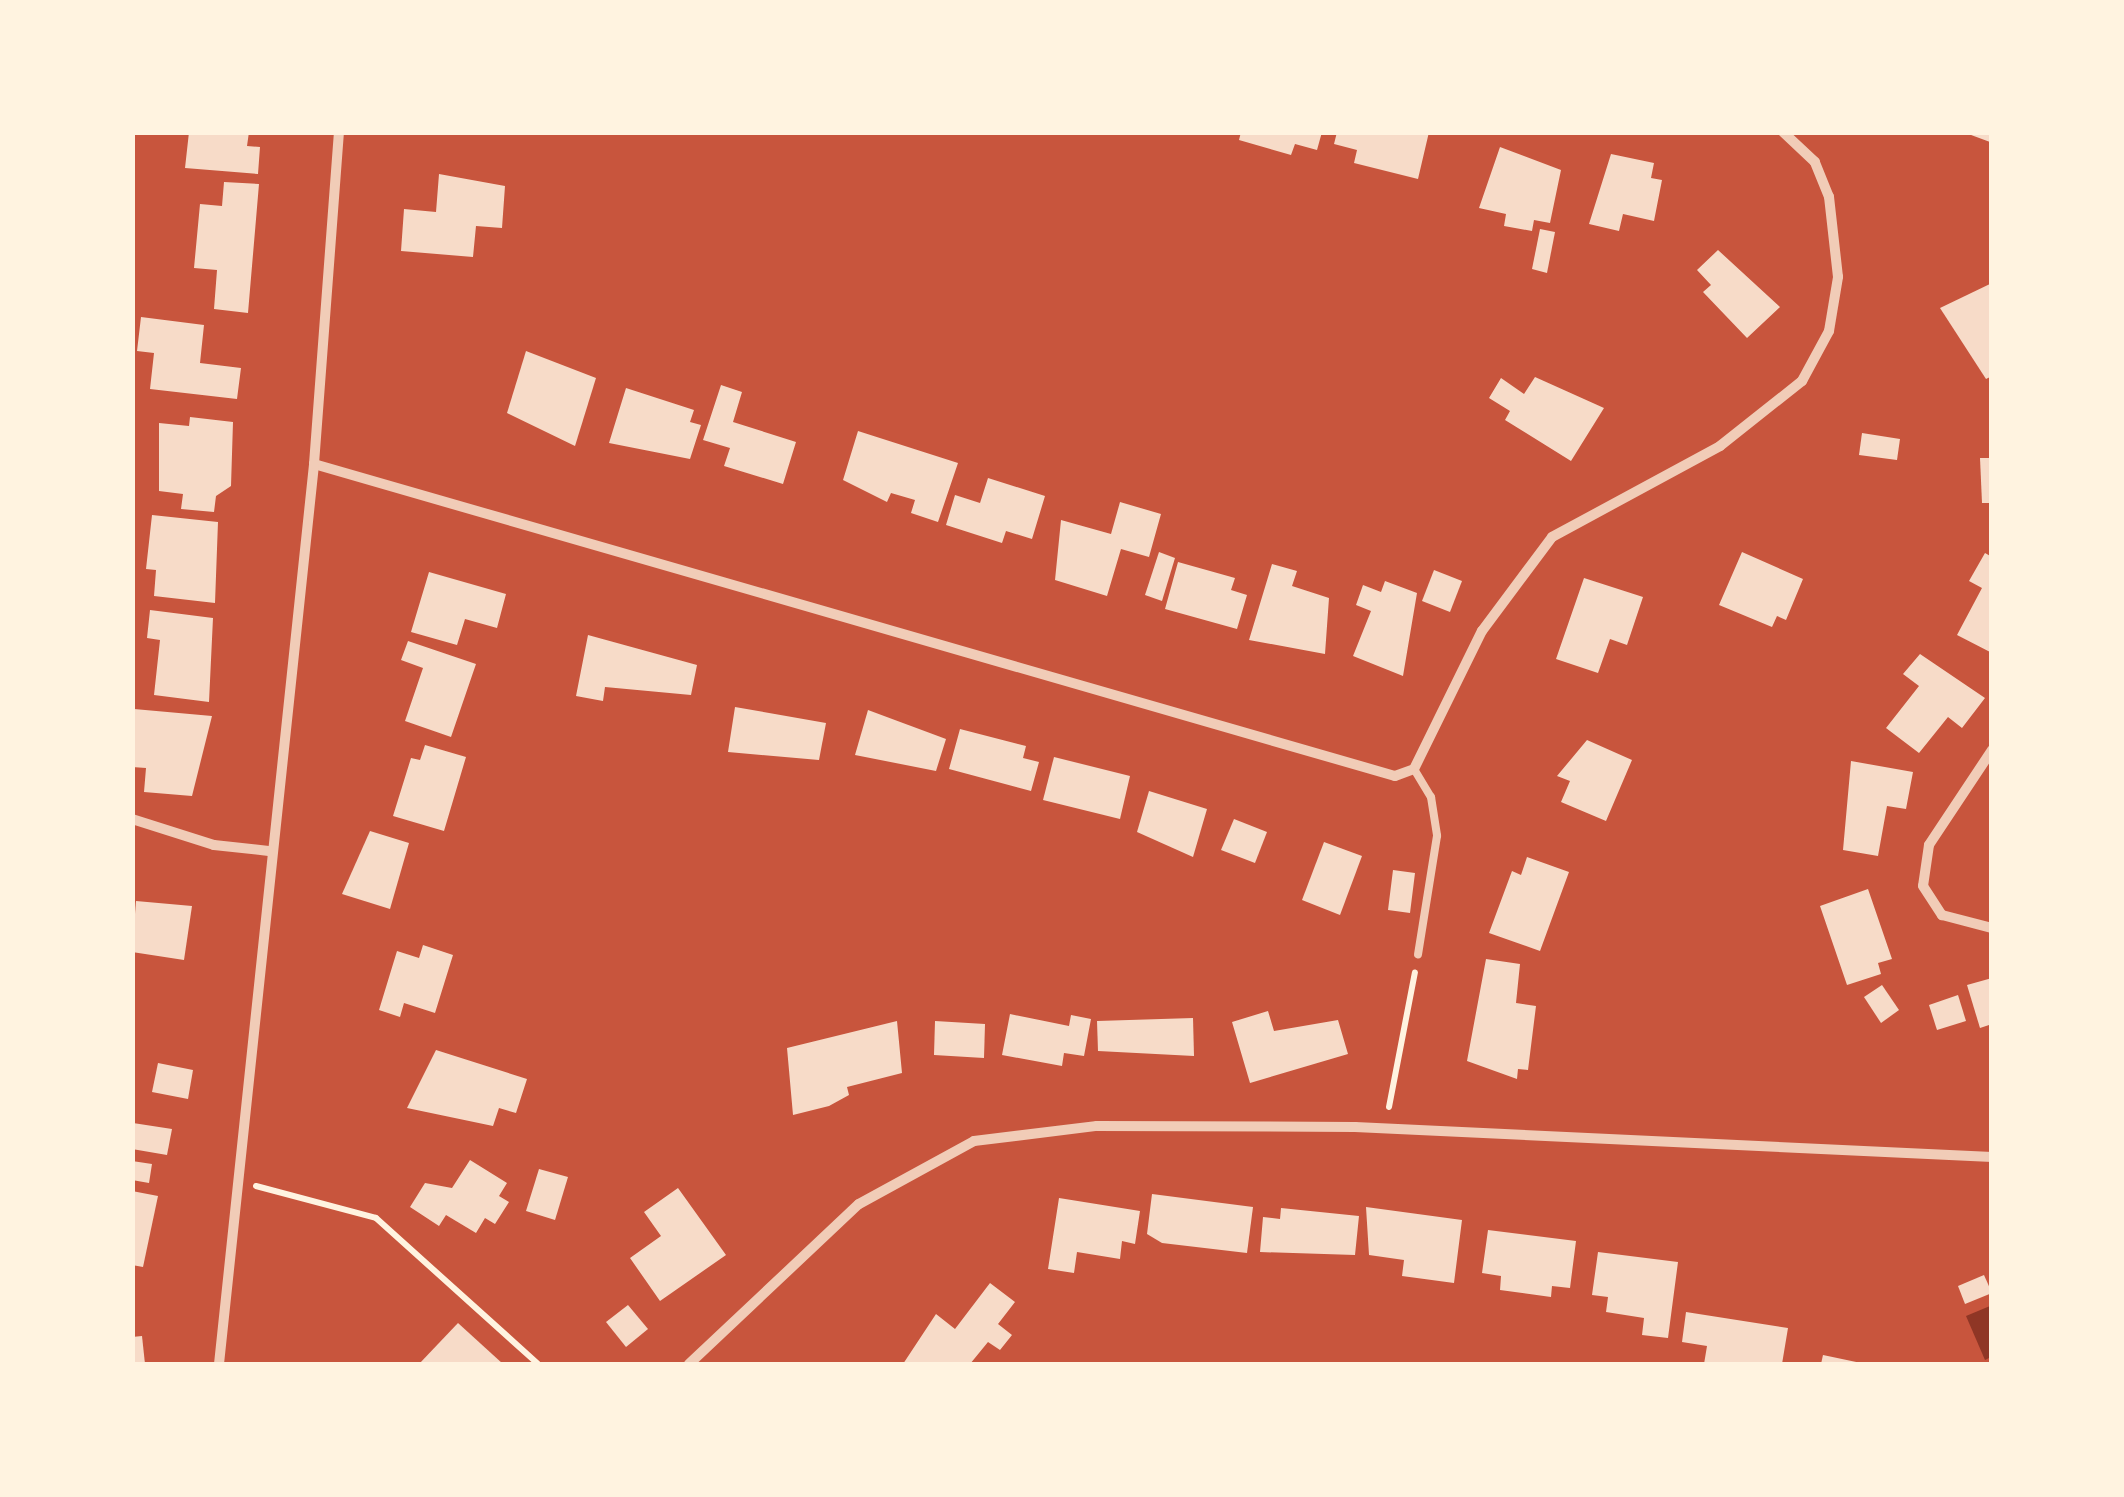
<!DOCTYPE html>
<style>
body{margin:0}
#map{position:relative;width:2124px;height:1497px;overflow:hidden;background:#c8553d;font-family:"Noto Sans",sans-serif}
div>[style]{position:absolute}
.water>*{inset:0;background:#8f3625}
.building>*{inset:0;background:#f7dbc8}
.path>*{height:6px;margin:-3px;padding:0 3px;transform-origin:3px;border-radius:3px;background:#fff3e0}
.service>*{height:8px;margin:-4px;padding:0 4px;transform-origin:4px;border-radius:4px;background:#f1ccb7}
.minor>*{height:10px;margin:-5px;padding:0 5px;transform-origin:5px;border-radius:5px;background:#f1ccb7}
span{translate:-50% -50%;white-space:nowrap;text-align:center;line-height:1.15;-webkit-text-stroke:10px #fff3e0;paint-order:stroke}
.frame{position:absolute;inset:0;border:135px solid #fff3e0;pointer-events:none}
</style>
<div id="map">
<div class="water">
<div style="clip-path:polygon(1990px 1306px,1991px 1357px,1985px 1360px,1966px 1316px)"></div>
</div>
<div class="building">
<div style="clip-path:polygon(189px 132px,249px 132px,247px 146px,260px 147px,258px 174px,185px 168px)"></div>
<div style="clip-path:polygon(1241px 132px,1322px 132px,1317px 150px,1295px 144px,1291px 155px,1239px 140px)"></div>
<div style="clip-path:polygon(1337px 132px,1429px 132px,1418px 179px,1354px 163px,1357px 150px,1334px 144px)"></div>
<div style="clip-path:polygon(1963px 132px,1992px 132px,1992px 151px,1990px 142px)"></div>
<div style="clip-path:polygon(1500px 147px,1561px 170px,1550px 223px,1534px 220px,1532px 231px,1504px 226px,1506px 214px,1479px 208px)"></div>
<div style="clip-path:polygon(1611px 154px,1654px 163px,1651px 178px,1662px 180px,1654px 221px,1623px 214px,1619px 231px,1589px 224px)"></div>
<div style="clip-path:polygon(439px 174px,505px 186px,502px 228px,476px 226px,473px 257px,401px 251px,404px 209px,436px 212px)"></div>
<div style="clip-path:polygon(224px 182px,259px 184px,248px 313px,214px 309px,217px 270px,194px 268px,200px 204px,222px 206px)"></div>
<div style="clip-path:polygon(1540px 229px,1555px 232px,1547px 273px,1532px 269px)"></div>
<div style="clip-path:polygon(1718px 250px,1780px 307px,1747px 338px,1703px 292px,1711px 285px,1697px 270px)"></div>
<div style="clip-path:polygon(1992px 283px,1992px 376px,1986px 379px,1940px 308px)"></div>
<div style="clip-path:polygon(141px 317px,204px 325px,200px 363px,241px 368px,237px 399px,150px 389px,154px 353px,137px 351px)"></div>
<div style="clip-path:polygon(526px 351px,596px 378px,575px 446px,507px 413px)"></div>
<div style="clip-path:polygon(1535px 377px,1604px 408px,1571px 461px,1505px 420px,1510px 411px,1489px 398px,1501px 378px,1524px 394px)"></div>
<div style="clip-path:polygon(721px 385px,742px 392px,733px 422px,796px 442px,783px 484px,724px 466px,730px 448px,703px 440px)"></div>
<div style="clip-path:polygon(626px 388px,694px 410px,690px 422px,701px 425px,690px 459px,609px 443px)"></div>
<div style="clip-path:polygon(190px 417px,233px 422px,231px 486px,216px 496px,214px 512px,181px 509px,183px 494px,159px 491px,159px 423px,189px 426px)"></div>
<div style="clip-path:polygon(858px 431px,958px 463px,938px 522px,911px 513px,915px 500px,891px 493px,887px 502px,843px 480px)"></div>
<div style="clip-path:polygon(1862px 433px,1900px 439px,1897px 460px,1859px 455px)"></div>
<div style="clip-path:polygon(1980px 458px,1992px 458px,1992px 503px,1982px 503px)"></div>
<div style="clip-path:polygon(988px 478px,1045px 496px,1032px 539px,1006px 531px,1002px 543px,946px 525px,955px 495px,980px 503px)"></div>
<div style="clip-path:polygon(1120px 502px,1161px 514px,1149px 557px,1121px 549px,1107px 596px,1055px 580px,1061px 520px,1111px 534px)"></div>
<div style="clip-path:polygon(152px 515px,218px 522px,215px 603px,154px 596px,156px 570px,146px 569px)"></div>
<div style="clip-path:polygon(1159px 552px,1175px 558px,1162px 601px,1145px 595px)"></div>
<div style="clip-path:polygon(1742px 552px,1803px 579px,1786px 620px,1777px 616px,1772px 627px,1719px 605px)"></div>
<div style="clip-path:polygon(1985px 553px,1992px 557px,1992px 653px,1957px 635px,1982px 588px,1969px 581px)"></div>
<div style="clip-path:polygon(1178px 562px,1235px 578px,1231px 590px,1247px 595px,1237px 629px,1165px 609px)"></div>
<div style="clip-path:polygon(1272px 564px,1297px 571px,1292px 586px,1329px 598px,1325px 654px,1249px 640px)"></div>
<div style="clip-path:polygon(1434px 570px,1462px 581px,1450px 612px,1422px 601px)"></div>
<div style="clip-path:polygon(429px 572px,506px 594px,497px 628px,465px 619px,457px 645px,411px 632px)"></div>
<div style="clip-path:polygon(1584px 578px,1643px 597px,1627px 645px,1610px 639px,1598px 673px,1556px 659px)"></div>
<div style="clip-path:polygon(1385px 581px,1417px 593px,1403px 676px,1353px 656px,1371px 611px,1356px 605px,1363px 585px,1381px 592px)"></div>
<div style="clip-path:polygon(150px 610px,213px 618px,209px 702px,154px 695px,160px 640px,147px 638px)"></div>
<div style="clip-path:polygon(588px 635px,697px 665px,691px 695px,605px 687px,603px 701px,576px 696px)"></div>
<div style="clip-path:polygon(408px 641px,476px 664px,451px 737px,405px 721px,423px 668px,401px 660px)"></div>
<div style="clip-path:polygon(1920px 654px,1985px 698px,1962px 728px,1948px 717px,1919px 753px,1886px 728px,1919px 686px,1903px 674px)"></div>
<div style="clip-path:polygon(735px 707px,826px 723px,819px 760px,728px 752px)"></div>
<div style="clip-path:polygon(134px 709px,212px 716px,192px 796px,144px 792px,146px 768px,132px 767px)"></div>
<div style="clip-path:polygon(868px 710px,946px 739px,936px 771px,855px 755px)"></div>
<div style="clip-path:polygon(960px 729px,1026px 746px,1023px 758px,1039px 762px,1031px 791px,949px 769px)"></div>
<div style="clip-path:polygon(1587px 740px,1632px 760px,1606px 821px,1561px 802px,1570px 781px,1557px 776px)"></div>
<div style="clip-path:polygon(425px 745px,466px 757px,444px 831px,393px 816px,411px 758px,420px 760px)"></div>
<div style="clip-path:polygon(1054px 757px,1130px 776px,1120px 819px,1043px 800px)"></div>
<div style="clip-path:polygon(1851px 761px,1913px 772px,1906px 809px,1887px 806px,1878px 856px,1843px 850px)"></div>
<div style="clip-path:polygon(1149px 791px,1207px 809px,1193px 857px,1137px 832px)"></div>
<div style="clip-path:polygon(1234px 819px,1267px 832px,1255px 863px,1221px 850px)"></div>
<div style="clip-path:polygon(370px 831px,409px 843px,390px 909px,342px 894px)"></div>
<div style="clip-path:polygon(1324px 842px,1362px 856px,1340px 915px,1302px 900px)"></div>
<div style="clip-path:polygon(1527px 857px,1569px 872px,1540px 951px,1489px 933px,1512px 871px,1521px 875px)"></div>
<div style="clip-path:polygon(1393px 870px,1415px 873px,1410px 913px,1388px 910px)"></div>
<div style="clip-path:polygon(1868px 889px,1892px 959px,1878px 963px,1881px 974px,1847px 985px,1820px 906px)"></div>
<div style="clip-path:polygon(136px 901px,192px 906px,184px 960px,132px 952px)"></div>
<div style="clip-path:polygon(423px 945px,453px 955px,435px 1013px,404px 1003px,400px 1017px,379px 1010px,397px 951px,419px 958px)"></div>
<div style="clip-path:polygon(1486px 959px,1520px 964px,1516px 1003px,1536px 1006px,1528px 1070px,1518px 1069px,1517px 1079px,1467px 1061px)"></div>
<div style="clip-path:polygon(1992px 978px,1992px 1024px,1980px 1028px,1967px 985px)"></div>
<div style="clip-path:polygon(1882px 985px,1899px 1010px,1881px 1023px,1864px 997px)"></div>
<div style="clip-path:polygon(1958px 995px,1966px 1021px,1937px 1030px,1929px 1005px)"></div>
<div style="clip-path:polygon(1268px 1011px,1274px 1031px,1338px 1020px,1348px 1054px,1250px 1083px,1232px 1022px)"></div>
<div style="clip-path:polygon(1010px 1014px,1069px 1026px,1071px 1015px,1091px 1019px,1084px 1056px,1064px 1053px,1062px 1066px,1002px 1055px)"></div>
<div style="clip-path:polygon(1193px 1018px,1194px 1056px,1098px 1051px,1097px 1021px)"></div>
<div style="clip-path:polygon(897px 1021px,902px 1073px,847px 1087px,849px 1095px,829px 1106px,793px 1115px,787px 1048px)"></div>
<div style="clip-path:polygon(935px 1021px,985px 1024px,984px 1058px,934px 1055px)"></div>
<div style="clip-path:polygon(436px 1050px,527px 1079px,516px 1113px,499px 1108px,493px 1126px,407px 1108px)"></div>
<div style="clip-path:polygon(158px 1063px,193px 1070px,188px 1099px,152px 1092px)"></div>
<div style="clip-path:polygon(133px 1123px,172px 1129px,167px 1155px,132px 1149px)"></div>
<div style="clip-path:polygon(470px 1160px,507px 1183px,499px 1196px,509px 1202px,495px 1224px,485px 1218px,476px 1233px,446px 1215px,439px 1226px,410px 1207px,425px 1183px,452px 1188px)"></div>
<div style="clip-path:polygon(132px 1161px,152px 1164px,149px 1183px,132px 1180px)"></div>
<div style="clip-path:polygon(539px 1169px,568px 1177px,555px 1220px,526px 1211px)"></div>
<div style="clip-path:polygon(678px 1188px,726px 1255px,660px 1301px,630px 1258px,661px 1236px,644px 1212px)"></div>
<div style="clip-path:polygon(132px 1191px,158px 1196px,143px 1267px,132px 1265px)"></div>
<div style="clip-path:polygon(1152px 1194px,1253px 1207px,1247px 1253px,1162px 1243px,1147px 1234px)"></div>
<div style="clip-path:polygon(1059px 1198px,1140px 1211px,1135px 1244px,1122px 1241px,1120px 1259px,1077px 1252px,1074px 1273px,1048px 1269px)"></div>
<div style="clip-path:polygon(1366px 1207px,1462px 1220px,1454px 1283px,1402px 1276px,1404px 1260px,1369px 1255px)"></div>
<div style="clip-path:polygon(1281px 1208px,1359px 1216px,1355px 1255px,1260px 1252px,1263px 1217px,1280px 1219px)"></div>
<div style="clip-path:polygon(1488px 1230px,1576px 1241px,1570px 1288px,1552px 1286px,1551px 1297px,1500px 1290px,1501px 1276px,1482px 1273px)"></div>
<div style="clip-path:polygon(1598px 1252px,1678px 1262px,1668px 1338px,1642px 1335px,1644px 1318px,1606px 1312px,1608px 1297px,1592px 1295px)"></div>
<div style="clip-path:polygon(1984px 1275px,1992px 1293px,1965px 1304px,1958px 1286px)"></div>
<div style="clip-path:polygon(990px 1283px,1015px 1302px,998px 1324px,1012px 1335px,1000px 1350px,988px 1342px,970px 1364px,903px 1364px,936px 1314px,955px 1329px)"></div>
<div style="clip-path:polygon(628px 1305px,648px 1329px,626px 1347px,606px 1322px)"></div>
<div style="clip-path:polygon(1686px 1312px,1788px 1328px,1782px 1364px,1704px 1364px,1707px 1346px,1682px 1342px)"></div>
<div style="clip-path:polygon(458px 1323px,503px 1364px,419px 1364px)"></div>
<div style="clip-path:polygon(142px 1336px,145px 1364px,132px 1364px,132px 1337px)"></div>
<div style="clip-path:polygon(1823px 1355px,1861px 1363px,1861px 1364px,1821px 1364px)"></div>
</div>
<div class="path">
<div style="left:1389px;top:1107px;width:137px;rotate:-79.1deg"></div>
<div style="left:256px;top:1186px;width:124px;rotate:14.9deg"></div>
<div style="left:376px;top:1218px;width:218px;rotate:42deg"></div>
</div>
<div class="service">
<div style="left:1414px;top:769px;width:33px;rotate:59deg"></div>
<div style="left:1431px;top:797px;width:39px;rotate:81deg"></div>
<div style="left:1437px;top:836px;width:120px;rotate:99.1deg"></div>
</div>
<div class="minor">
<div style="left:314px;top:464px;width:1125px;rotate:16.1deg"></div>
<div style="left:1395px;top:776px;width:20px;rotate:-20deg"></div>
<div style="left:1414px;top:769px;width:154px;rotate:-63.8deg"></div>
<div style="left:1482px;top:631px;width:117px;rotate:-53.3deg"></div>
<div style="left:1552px;top:537px;width:191px;rotate:-28.4deg"></div>
<div style="left:1720px;top:446px;width:105px;rotate:-38.4deg"></div>
<div style="left:1802px;top:381px;width:57px;rotate:-61.6deg"></div>
<div style="left:1829px;top:331px;width:55px;rotate:-80.5deg"></div>
<div style="left:1838px;top:277px;width:81px;rotate:-96.4deg"></div>
<div style="left:1829px;top:197px;width:38px;rotate:-112deg"></div>
<div style="left:1815px;top:162px;width:44px;rotate:-136.8deg"></div>
<div style="left:1992px;top:750px;width:114px;rotate:123.6deg"></div>
<div style="left:1929px;top:845px;width:41px;rotate:98.3deg"></div>
<div style="left:1923px;top:886px;width:35px;rotate:57deg"></div>
<div style="left:1942px;top:915px;width:52px;rotate:14.6deg"></div>
<div style="left:132px;top:819px;width:86px;rotate:17.6deg"></div>
<div style="left:214px;top:845px;width:55px;rotate:6.2deg"></div>
<div style="left:219px;top:1364px;width:905px;rotate:-83.97deg"></div>
<div style="left:314px;top:464px;width:333px;rotate:-85.7deg"></div>
<div style="left:689px;top:1364px;width:233px;rotate:-43.3deg"></div>
<div style="left:859px;top:1204px;width:131px;rotate:-28.7deg"></div>
<div style="left:974px;top:1141px;width:124px;rotate:-7deg"></div>
<div style="left:1097px;top:1126px;width:258px;rotate:0.2deg"></div>
<div style="left:1355px;top:1127px;width:638px;rotate:2.7deg"></div>
</div>
<div class="frame"></div>
</div>
